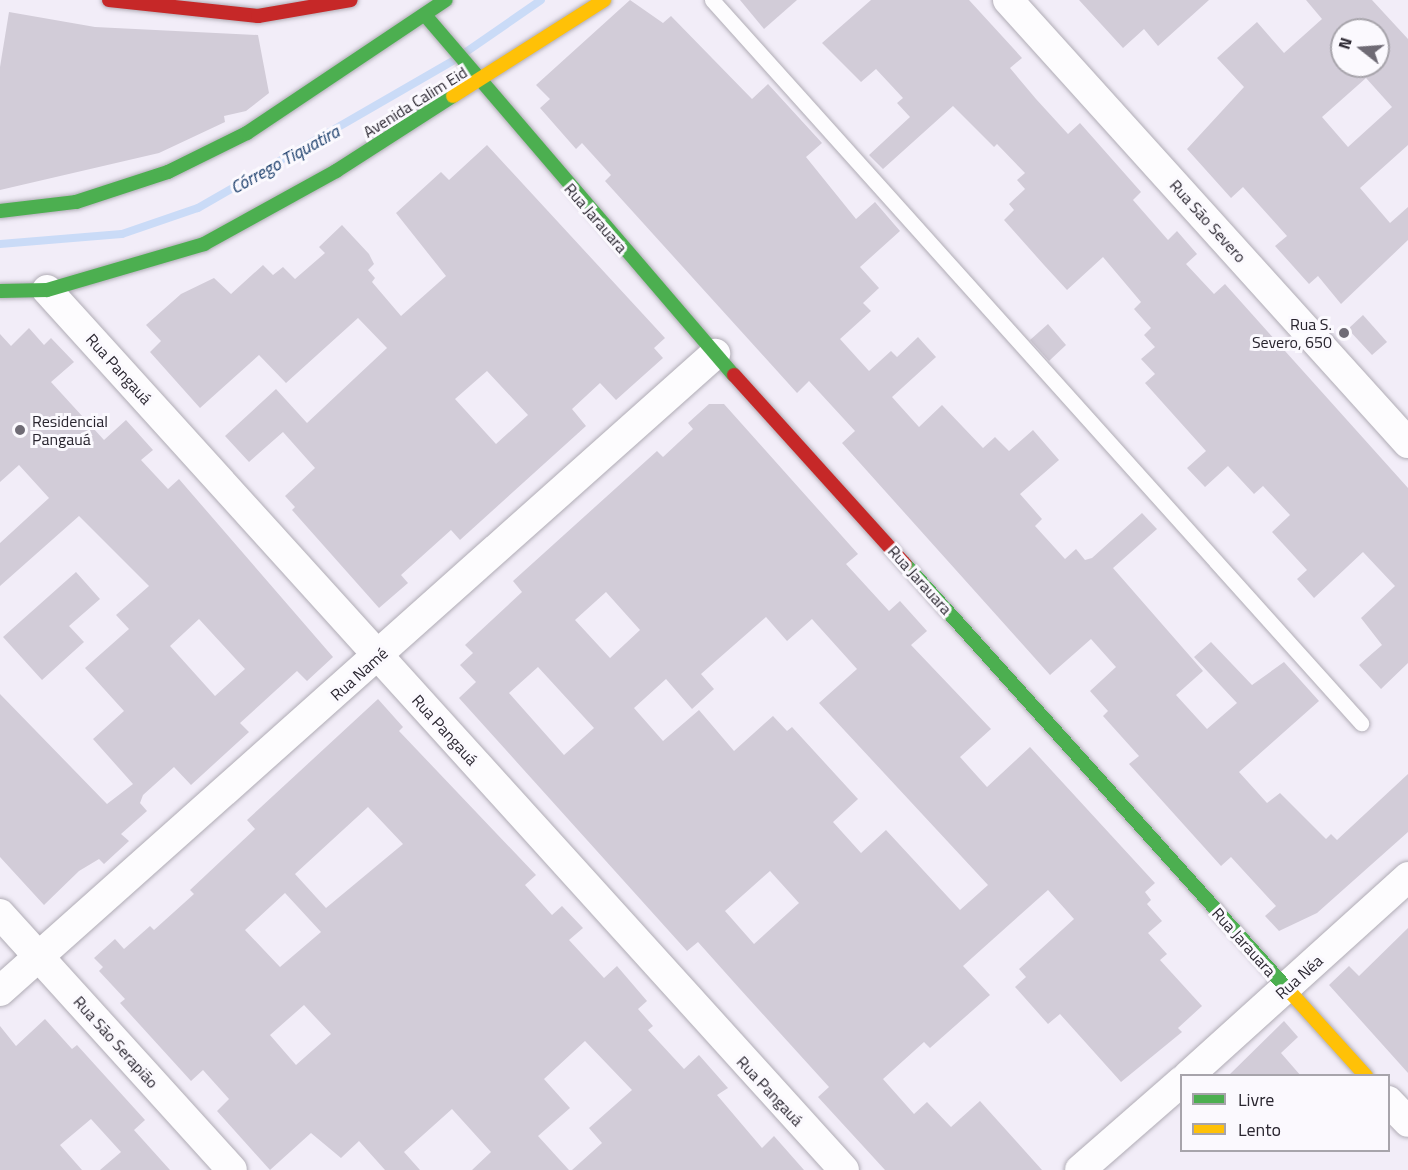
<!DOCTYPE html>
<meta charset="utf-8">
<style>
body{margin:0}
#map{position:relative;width:1408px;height:1170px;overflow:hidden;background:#f2edf8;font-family:"Titillium Web",sans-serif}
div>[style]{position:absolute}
.stream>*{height:8px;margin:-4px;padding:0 4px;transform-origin:4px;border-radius:4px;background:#cadbf7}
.building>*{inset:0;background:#d2ccd8}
.roads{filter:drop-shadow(0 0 2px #b0acb5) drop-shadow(0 0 2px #b0acb5)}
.lane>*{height:15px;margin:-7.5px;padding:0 7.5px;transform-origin:7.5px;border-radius:7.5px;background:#fdfcfe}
.street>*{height:30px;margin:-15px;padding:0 15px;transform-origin:15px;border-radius:15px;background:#fdfcfe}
.fast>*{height:14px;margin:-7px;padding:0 7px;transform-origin:7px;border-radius:7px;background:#4caf50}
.slow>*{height:14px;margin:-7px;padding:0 7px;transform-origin:7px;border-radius:7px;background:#ffc107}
.jam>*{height:14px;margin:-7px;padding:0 7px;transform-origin:7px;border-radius:7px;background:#c62828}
.dots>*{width:16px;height:16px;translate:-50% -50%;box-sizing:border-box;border:3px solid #fbf9fe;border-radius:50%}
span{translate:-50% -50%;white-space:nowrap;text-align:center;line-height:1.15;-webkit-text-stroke:6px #fbf9fe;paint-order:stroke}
.street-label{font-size:16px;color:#29252f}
.poi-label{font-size:16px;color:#29252f}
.right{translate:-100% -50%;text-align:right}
.left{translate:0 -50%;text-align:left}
.water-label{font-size:18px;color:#21436f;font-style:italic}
.legend{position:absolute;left:1180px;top:1074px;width:210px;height:78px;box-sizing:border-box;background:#fbf9fe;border:2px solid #a7a4ab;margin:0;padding:8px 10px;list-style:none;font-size:18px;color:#29252f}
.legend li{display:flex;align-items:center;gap:12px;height:30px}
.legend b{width:30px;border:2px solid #a7a4ab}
.north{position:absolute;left:1330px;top:18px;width:60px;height:60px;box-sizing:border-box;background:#fbf9fe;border:2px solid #a7a4ab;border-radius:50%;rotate:287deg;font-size:16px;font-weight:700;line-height:24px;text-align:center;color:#29252f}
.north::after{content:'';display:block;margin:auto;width:21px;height:27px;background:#6f6b75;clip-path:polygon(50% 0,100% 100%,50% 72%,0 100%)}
</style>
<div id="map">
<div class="stream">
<div style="left:466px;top:52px;width:91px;rotate:-34.7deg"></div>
<div style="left:0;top:244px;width:122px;rotate:-4.7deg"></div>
<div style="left:122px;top:234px;width:80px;rotate:-18.9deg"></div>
<div style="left:198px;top:208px;width:294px;rotate:-30deg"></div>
</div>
<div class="building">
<div style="clip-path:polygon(630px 0,663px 23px,671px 16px,752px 99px,768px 84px,822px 143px,806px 157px,856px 219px,875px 202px,900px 231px,860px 267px,879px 288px,863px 303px,871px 311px,840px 339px,869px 371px,891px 351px,897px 357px,918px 337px,936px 357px,892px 397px,919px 427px,942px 405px,983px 448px,995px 437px,1009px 451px,1033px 430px,1059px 460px,1020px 494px,1042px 519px,1035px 526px,1065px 559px,1076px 549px,1085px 560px,1092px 558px,1142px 513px,1157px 529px,1113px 568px,1203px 671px,1176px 695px,1207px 729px,1237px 703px,1194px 657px,1211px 642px,1252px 685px,1284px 662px,1319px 701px,1239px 772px,1267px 803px,1280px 793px,1326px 839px,1331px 834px,1337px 840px,1408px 774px,1408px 832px,1317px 913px,1279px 931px,1265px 916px,1276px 906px,1231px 857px,1221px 866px,1129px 764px,1139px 756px,1103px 716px,1108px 711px,1090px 691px,1116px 667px,1091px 639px,1050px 675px,842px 443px,855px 431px,809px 381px,797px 393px,605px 181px,611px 175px,582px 143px,576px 149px,540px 108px,550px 99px,536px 85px)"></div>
<div style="clip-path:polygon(740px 0,797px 0,764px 29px)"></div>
<div style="clip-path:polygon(871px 0,969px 0,1022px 58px,1010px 68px,1036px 99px,1068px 134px,1080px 123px,1141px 192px,1133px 200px,1168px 240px,1177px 231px,1197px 254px,1186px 264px,1214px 294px,1225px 284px,1408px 488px,1408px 663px,1381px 689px,1359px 665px,1382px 645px,1361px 618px,1395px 586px,1363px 552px,1314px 598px,1297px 579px,1307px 570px,1272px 532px,1290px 515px,1263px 486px,1254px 494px,1228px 466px,1205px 487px,1187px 468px,1206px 451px,1145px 383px,1155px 374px,1141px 359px,1155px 347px,1144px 335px,1151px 328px,1134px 309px,1141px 302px,1103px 257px,1067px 290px,1044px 265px,1004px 220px,1014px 210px,1009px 204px,1025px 189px,1017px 180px,1025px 173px,997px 144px,994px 147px,953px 106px,883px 169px,869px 155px,910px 117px,897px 103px,903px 98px,876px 69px,861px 82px,822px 43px)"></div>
<div style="clip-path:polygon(1079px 0,1209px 0,1158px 46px,1144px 29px,1123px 48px)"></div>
<div style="clip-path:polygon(evenodd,1306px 0,1372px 0,1408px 39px,1408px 145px,1360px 188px,1390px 223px,1408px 207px,1408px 240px,1341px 304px,1318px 276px,1309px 284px,1275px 246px,1287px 236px,1243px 187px,1231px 198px,1187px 149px,1244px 87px,1217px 58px,1257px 22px,1284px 53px,1322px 19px,1306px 0,1342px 30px,1378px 30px,1378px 66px,1342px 66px,1342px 30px,1306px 0,1366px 78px,1392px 107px,1348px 147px,1322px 117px,1366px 78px)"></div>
<div style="clip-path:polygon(9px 12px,95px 27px,258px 35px,269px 93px,246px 111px,224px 116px,225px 122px,159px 153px,0 190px,0 67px)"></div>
<div style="clip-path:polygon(evenodd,487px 145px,665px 338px,654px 348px,663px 358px,616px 400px,600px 383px,572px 409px,586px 426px,460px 540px,451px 530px,401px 575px,408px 583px,379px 608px,292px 510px,295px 507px,285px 496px,315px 468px,283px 432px,249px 462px,225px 436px,276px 389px,307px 423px,387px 348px,358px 318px,286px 383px,259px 355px,200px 408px,150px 352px,161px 341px,146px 325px,181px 294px,214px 278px,231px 294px,263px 265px,273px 275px,283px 267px,295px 279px,325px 253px,319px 247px,342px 225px,369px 254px,374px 264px,368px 270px,375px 278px,372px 282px,401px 316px,446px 276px,396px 213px,441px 172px,449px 180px,487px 145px,487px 371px,528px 415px,496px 444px,455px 399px,487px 371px)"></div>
<div style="clip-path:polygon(1363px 315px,1387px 342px,1372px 355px,1348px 329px)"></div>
<div style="clip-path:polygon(1048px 324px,1066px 345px,1049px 361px,1030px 340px)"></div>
<div style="clip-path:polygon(evenodd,29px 328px,44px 345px,51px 338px,74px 362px,51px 382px,104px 440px,126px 420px,153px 450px,141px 460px,168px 489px,179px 479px,333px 657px,307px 681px,297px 671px,240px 723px,249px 732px,191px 785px,174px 767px,143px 795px,140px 803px,147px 811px,121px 834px,129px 841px,104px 864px,99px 859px,79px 871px,44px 905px,0 857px,0 694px,107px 804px,133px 784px,93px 739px,124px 711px,85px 668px,129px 629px,116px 615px,149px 586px,79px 516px,0 586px,0 543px,49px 498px,19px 465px,0 482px,0 334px,11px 346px,29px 328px,199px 619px,245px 669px,215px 696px,170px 646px,199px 619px)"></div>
<div style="clip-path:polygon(evenodd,709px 404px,724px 404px,858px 554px,846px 564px,889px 611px,900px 601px,927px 631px,911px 645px,991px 729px,960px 757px,987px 787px,1030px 747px,1155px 883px,1145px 892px,1151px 900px,1147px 904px,1162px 921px,1148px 933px,1167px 954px,1160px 960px,1202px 1006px,1178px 1028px,1182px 1032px,1121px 1082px,1060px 1014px,1048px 1024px,1015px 987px,1026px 977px,1019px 969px,1074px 919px,1048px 890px,963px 966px,990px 995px,930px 1048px,924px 1042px,883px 1079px,914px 1114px,927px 1102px,951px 1127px,980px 1101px,1042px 1170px,885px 1170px,818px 1097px,829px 1087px,740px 989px,698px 942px,687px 951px,459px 698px,476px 682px,460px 665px,473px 653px,465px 645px,522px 592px,513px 581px,657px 451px,663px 457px,693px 429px,688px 423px,709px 404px,606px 592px,640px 630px,610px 658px,575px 620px,606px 592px,709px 404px,766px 617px,787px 641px,812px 619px,857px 669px,819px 703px,988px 885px,960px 910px,886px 830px,861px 853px,833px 822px,858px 799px,792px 727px,787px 731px,773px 716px,734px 751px,699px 710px,663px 741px,634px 708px,666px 679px,692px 709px,714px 689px,701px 674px,766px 617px,709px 404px,538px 667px,594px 728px,564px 755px,509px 693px,538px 667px,709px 404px,770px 871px,799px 903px,754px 944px,725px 911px,770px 871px)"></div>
<div style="clip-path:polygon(76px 572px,100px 599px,69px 626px,84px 642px,42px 680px,3px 637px)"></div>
<div style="clip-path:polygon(evenodd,378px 699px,403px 727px,399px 731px,536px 875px,525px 885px,552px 915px,562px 906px,583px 928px,569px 940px,604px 978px,617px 966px,647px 1001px,638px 1009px,653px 1026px,648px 1030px,684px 1069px,699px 1055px,728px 1088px,717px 1095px,762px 1148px,774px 1136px,804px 1170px,572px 1170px,602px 1143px,589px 1128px,632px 1090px,585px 1041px,544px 1079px,570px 1108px,538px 1136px,569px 1170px,472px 1170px,491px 1152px,452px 1109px,404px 1152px,420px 1170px,385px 1170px,359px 1141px,341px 1158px,311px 1133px,270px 1170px,217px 1111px,229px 1099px,203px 1070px,191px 1081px,120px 1003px,125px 999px,99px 971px,103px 967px,94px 958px,115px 939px,124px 949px,150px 926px,154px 930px,194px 894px,190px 890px,255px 829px,247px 820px,378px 699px,368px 807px,403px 844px,326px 908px,295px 874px,368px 807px,378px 699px,285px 893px,321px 932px,280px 967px,245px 930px,285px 893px,378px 699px,304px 1005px,331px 1034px,296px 1065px,270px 1035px,304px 1005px)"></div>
<div style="clip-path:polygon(1408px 928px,1408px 1073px,1329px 985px,1349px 966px,1359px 976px)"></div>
<div style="clip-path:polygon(45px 1019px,72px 1049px,77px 1045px,145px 1120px,134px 1130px,170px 1170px,100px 1170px,121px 1152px,91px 1119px,60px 1145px,82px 1170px,0 1170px,0 1026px,16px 1046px)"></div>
<div style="clip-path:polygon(1284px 1021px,1298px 1037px,1281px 1053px,1301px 1076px,1228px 1076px)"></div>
</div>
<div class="roads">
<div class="lane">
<div style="left:712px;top:0;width:972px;rotate:48.09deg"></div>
</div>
<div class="street">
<div style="left:1008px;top:0;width:597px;rotate:47.92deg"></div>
<div style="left:47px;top:290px;width:1187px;rotate:47.83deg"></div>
<div style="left:0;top:914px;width:345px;rotate:47.8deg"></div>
<div style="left:0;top:991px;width:958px;rotate:-41.7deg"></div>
<div style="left:1188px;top:1076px;width:297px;rotate:-42.1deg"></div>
<div style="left:1388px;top:1101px;width:29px;rotate:46deg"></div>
<div style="left:1080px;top:1170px;width:135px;rotate:-41.1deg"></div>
</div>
<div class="fast">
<div style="left:425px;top:15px;width:474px;rotate:49.4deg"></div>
<div style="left:0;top:211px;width:77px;rotate:-6.8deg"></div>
<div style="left:76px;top:202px;width:97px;rotate:-18.1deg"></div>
<div style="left:168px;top:172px;width:88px;rotate:-26.3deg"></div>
<div style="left:247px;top:133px;width:239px;rotate:-33.8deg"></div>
<div style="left:0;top:291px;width:47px;rotate:-1.2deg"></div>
<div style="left:47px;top:290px;width:164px;rotate:-16.3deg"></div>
<div style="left:204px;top:244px;width:151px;rotate:-28.9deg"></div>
<div style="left:336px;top:171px;width:139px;rotate:-32.7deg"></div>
<div style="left:905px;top:564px;width:577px;rotate:48.02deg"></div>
</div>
<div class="slow">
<div style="left:453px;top:96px;width:179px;rotate:-32.4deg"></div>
<div style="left:1291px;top:993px;width:112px;rotate:47.9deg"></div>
</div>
<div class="jam">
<div style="left:109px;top:0;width:150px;rotate:6.1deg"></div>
<div style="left:258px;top:16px;width:94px;rotate:-9.8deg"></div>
<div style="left:734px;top:375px;width:255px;rotate:47.9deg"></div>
</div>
</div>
<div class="dots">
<div style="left:1344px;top:333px;background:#6f6b75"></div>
<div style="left:20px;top:430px;background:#6f6b75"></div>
</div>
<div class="street-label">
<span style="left:415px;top:102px;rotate:-32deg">Avenida Calim Eid</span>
<span style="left:596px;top:218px;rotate:49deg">Rua Jarauara</span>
<span style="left:1208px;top:221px;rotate:48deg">Rua São Severo</span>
<span style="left:119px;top:369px;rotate:48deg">Rua Pangauá</span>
<span style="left:920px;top:580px;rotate:48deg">Rua Jarauara</span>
<span style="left:359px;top:674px;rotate:-42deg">Rua Namé</span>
<span style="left:445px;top:730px;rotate:48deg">Rua Pangauá</span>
<span style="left:1244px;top:942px;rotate:48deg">Rua Jarauara</span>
<span style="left:1299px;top:977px;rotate:-42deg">Rua Néa</span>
<span style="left:116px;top:1042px;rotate:48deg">Rua São Serapião</span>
<span style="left:770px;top:1091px;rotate:47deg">Rua Pangauá</span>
</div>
<div class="poi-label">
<span class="right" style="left:1332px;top:333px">Rua S.<br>Severo, 650</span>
<span class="left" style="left:32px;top:430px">Residencial<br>Pangauá</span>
</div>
<div class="water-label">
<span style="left:285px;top:160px;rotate:-29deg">Córrego Tiquatira</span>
</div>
<ul class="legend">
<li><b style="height:8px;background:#4caf50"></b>Livre</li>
<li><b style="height:8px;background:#ffc107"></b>Lento</li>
</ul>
<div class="north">N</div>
</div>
